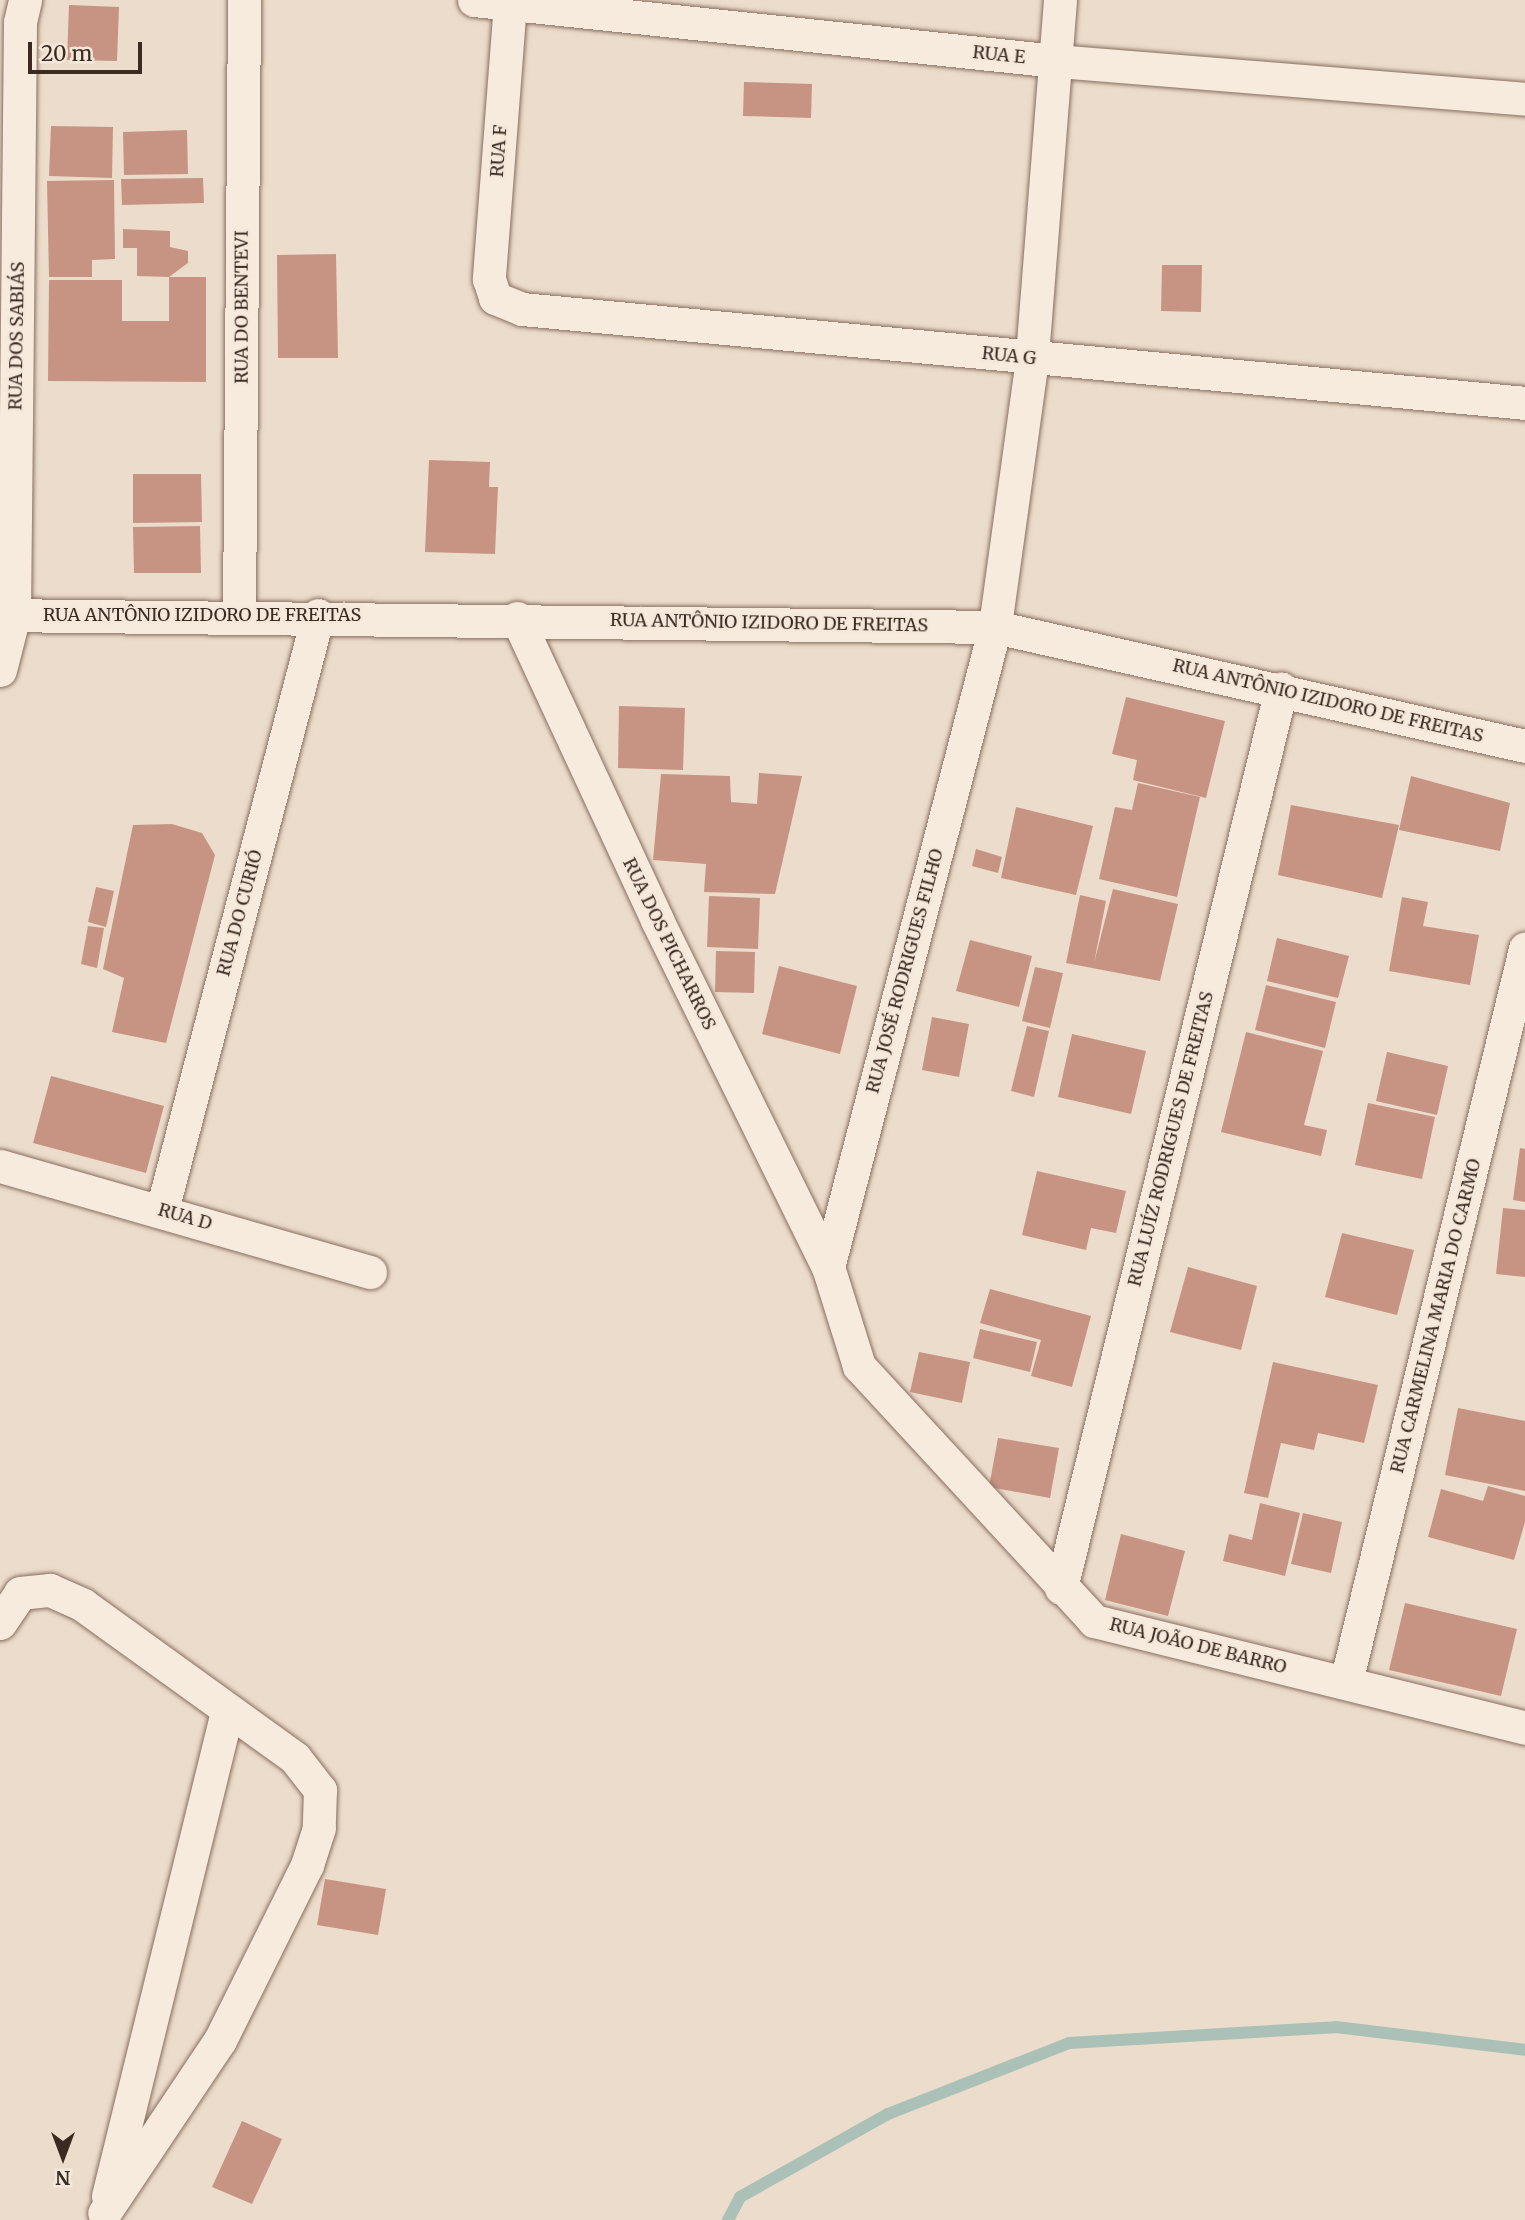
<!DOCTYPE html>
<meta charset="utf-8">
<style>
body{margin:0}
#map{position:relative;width:1525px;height:2220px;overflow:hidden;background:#ecdccb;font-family:Merriweather,serif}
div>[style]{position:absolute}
.stream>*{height:12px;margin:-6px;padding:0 6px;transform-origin:6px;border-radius:6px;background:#abc1b7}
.building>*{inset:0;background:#c79484}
.roads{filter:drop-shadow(0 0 2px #886e60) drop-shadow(0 0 2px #886e60)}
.street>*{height:33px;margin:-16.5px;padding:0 16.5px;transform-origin:16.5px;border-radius:16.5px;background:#f7ebde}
span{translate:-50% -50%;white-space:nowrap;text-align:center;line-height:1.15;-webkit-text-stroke:5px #f4e8da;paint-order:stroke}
.street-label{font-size:18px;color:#3a2a22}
.north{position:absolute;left:28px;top:2122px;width:70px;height:70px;-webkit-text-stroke:5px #f4e8da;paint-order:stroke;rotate:180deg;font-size:19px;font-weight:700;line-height:28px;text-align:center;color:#3a2a22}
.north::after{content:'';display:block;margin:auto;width:24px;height:32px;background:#3a2a22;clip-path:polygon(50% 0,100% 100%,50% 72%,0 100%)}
.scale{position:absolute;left:28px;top:42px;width:114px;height:32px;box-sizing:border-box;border:4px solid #3a2a22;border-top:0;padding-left:9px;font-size:21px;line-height:24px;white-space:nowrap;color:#3a2a22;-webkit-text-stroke:5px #f4e8da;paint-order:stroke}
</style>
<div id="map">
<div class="stream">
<div style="left:728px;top:2220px;width:26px;rotate:-62deg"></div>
<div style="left:740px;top:2197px;width:170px;rotate:-29.3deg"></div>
<div style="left:888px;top:2114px;width:194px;rotate:-21.4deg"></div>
<div style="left:1069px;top:2043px;width:267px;rotate:-3.4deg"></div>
<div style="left:1336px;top:2027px;width:190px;rotate:6.9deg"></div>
</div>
<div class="building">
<div style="clip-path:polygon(69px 5px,119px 7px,117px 61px,67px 60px)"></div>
<div style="clip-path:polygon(744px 82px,812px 84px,811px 118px,743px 116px)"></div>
<div style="clip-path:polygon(51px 126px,113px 127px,112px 178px,49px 176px)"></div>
<div style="clip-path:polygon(187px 130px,188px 174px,124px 175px,123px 132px)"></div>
<div style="clip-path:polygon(203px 178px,204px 203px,122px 205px,121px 179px)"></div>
<div style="clip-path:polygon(114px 180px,115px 259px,92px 260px,92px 277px,49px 277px,47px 181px)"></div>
<div style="clip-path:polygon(123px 229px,170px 231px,170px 247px,188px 251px,188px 263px,169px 277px,137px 276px,137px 248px,123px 248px)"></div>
<div style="clip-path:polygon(336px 254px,338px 358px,278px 358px,277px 255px)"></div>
<div style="clip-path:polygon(1162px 265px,1202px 265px,1201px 312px,1161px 311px)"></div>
<div style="clip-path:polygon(169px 277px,206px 277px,206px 382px,48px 381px,49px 280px,122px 280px,122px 321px,169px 321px)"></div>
<div style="clip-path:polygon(429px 460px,490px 462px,489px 487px,498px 487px,495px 554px,425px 552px)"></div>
<div style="clip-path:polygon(133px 474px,201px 474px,202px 522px,133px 523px)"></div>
<div style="clip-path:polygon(200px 526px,201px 573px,134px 573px,133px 527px)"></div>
<div style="clip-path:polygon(1126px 697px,1225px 721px,1206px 798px,1133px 780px,1137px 760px,1112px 754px)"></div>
<div style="clip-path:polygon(619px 706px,685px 708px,683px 770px,618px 768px)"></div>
<div style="clip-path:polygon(759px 773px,802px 776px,775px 894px,704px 892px,706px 864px,653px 860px,661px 774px,730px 776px,731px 802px,757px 804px)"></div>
<div style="clip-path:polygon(1411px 776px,1510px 803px,1500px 851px,1399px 830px)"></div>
<div style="clip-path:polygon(1138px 783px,1200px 797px,1177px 897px,1099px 879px,1115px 807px,1132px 810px)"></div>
<div style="clip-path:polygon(1291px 805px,1399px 825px,1382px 898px,1278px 875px)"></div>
<div style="clip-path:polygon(1016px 807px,1093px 826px,1076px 895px,1001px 878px)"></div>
<div style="clip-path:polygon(172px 824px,202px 833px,215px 855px,166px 1043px,112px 1032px,124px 978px,103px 969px,133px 825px)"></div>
<div style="clip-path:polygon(976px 849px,1002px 857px,998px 873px,972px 866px)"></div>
<div style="clip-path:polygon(96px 887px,114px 891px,106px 927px,88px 922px)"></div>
<div style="clip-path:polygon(1113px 889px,1178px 904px,1160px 981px,1066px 963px,1080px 895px,1106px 901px,1094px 963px)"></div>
<div style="clip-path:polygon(709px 896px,760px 898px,758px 949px,707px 947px)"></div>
<div style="clip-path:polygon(1402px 897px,1428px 902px,1423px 926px,1479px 935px,1470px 985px,1389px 971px)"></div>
<div style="clip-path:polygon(88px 926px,104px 928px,97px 968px,81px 964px)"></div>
<div style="clip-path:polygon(1277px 938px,1349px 956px,1338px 998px,1267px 981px)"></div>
<div style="clip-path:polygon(970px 940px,1032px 956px,1019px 1007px,956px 991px)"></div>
<div style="clip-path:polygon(716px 951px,755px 952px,754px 993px,715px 992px)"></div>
<div style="clip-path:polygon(779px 966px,857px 986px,840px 1054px,762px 1034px)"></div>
<div style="clip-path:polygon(1035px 967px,1063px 973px,1050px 1028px,1022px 1021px)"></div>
<div style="clip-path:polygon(1266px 985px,1336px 1002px,1325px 1048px,1255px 1030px)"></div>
<div style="clip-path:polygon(932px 1017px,969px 1024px,959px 1077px,922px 1070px)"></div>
<div style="clip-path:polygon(1027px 1026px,1049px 1031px,1034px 1097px,1011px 1091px)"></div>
<div style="clip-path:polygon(1246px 1032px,1323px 1051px,1304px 1125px,1327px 1130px,1321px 1156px,1221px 1132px)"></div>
<div style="clip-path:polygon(1072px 1034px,1146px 1051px,1131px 1114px,1058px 1097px)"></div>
<div style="clip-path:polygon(1387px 1052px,1448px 1066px,1437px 1115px,1376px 1101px)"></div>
<div style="clip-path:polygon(51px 1076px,164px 1106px,146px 1173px,33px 1143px)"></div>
<div style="clip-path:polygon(1368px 1103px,1435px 1117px,1422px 1179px,1355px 1165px)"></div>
<div style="clip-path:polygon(1520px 1148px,1525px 1149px,1525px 1202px,1513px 1200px)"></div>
<div style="clip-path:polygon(1037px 1171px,1126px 1191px,1116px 1233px,1091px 1228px,1086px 1250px,1022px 1235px)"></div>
<div style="clip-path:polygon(1503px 1208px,1525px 1210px,1525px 1277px,1496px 1274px)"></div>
<div style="clip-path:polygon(1342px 1233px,1414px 1250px,1397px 1315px,1325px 1297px)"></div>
<div style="clip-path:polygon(1188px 1267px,1257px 1286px,1241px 1350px,1170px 1332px)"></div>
<div style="clip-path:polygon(990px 1289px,1091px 1316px,1072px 1387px,1031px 1376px,1041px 1340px,980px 1323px)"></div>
<div style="clip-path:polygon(980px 1329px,1037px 1342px,1030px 1372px,973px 1358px)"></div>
<div style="clip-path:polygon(919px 1352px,970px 1362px,962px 1403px,910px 1392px)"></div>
<div style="clip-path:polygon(1273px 1362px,1378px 1385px,1364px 1443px,1318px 1433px,1314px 1450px,1281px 1443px,1268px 1498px,1244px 1493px)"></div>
<div style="clip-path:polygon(1458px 1408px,1525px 1421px,1525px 1491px,1445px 1475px)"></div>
<div style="clip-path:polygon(998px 1438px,1059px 1448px,1050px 1498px,989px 1487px)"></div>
<div style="clip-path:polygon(1488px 1486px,1525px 1496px,1525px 1522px,1514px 1560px,1428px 1537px,1441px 1489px,1483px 1501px)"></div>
<div style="clip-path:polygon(1260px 1503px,1300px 1513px,1285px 1576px,1223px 1561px,1229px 1534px,1252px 1540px)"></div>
<div style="clip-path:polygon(1303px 1513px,1342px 1522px,1331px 1573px,1291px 1564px)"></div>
<div style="clip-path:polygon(1121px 1534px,1185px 1551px,1168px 1616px,1105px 1600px)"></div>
<div style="clip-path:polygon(1405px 1603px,1517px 1629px,1501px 1696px,1389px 1670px)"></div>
<div style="clip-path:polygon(325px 1879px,386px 1889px,378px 1935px,317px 1925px)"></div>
<div style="clip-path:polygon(242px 2121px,282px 2139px,252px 2204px,212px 2187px)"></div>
</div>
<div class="roads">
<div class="street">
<div style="left:474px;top:0;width:585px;rotate:5.98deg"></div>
<div style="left:1056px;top:61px;width:471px;rotate:4.6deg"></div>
<div style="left:1060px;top:0;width:360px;rotate:94.5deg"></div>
<div style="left:1032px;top:359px;width:271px;rotate:97.9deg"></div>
<div style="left:995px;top:627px;width:661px;rotate:104.62deg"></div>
<div style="left:828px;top:1267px;width:104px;rotate:72.6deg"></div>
<div style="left:859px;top:1366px;width:347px;rotate:47.3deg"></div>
<div style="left:1094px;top:1621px;width:444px;rotate:13.9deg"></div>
<div style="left:510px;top:3px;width:277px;rotate:94.4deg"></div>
<div style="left:489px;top:279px;width:20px;rotate:72deg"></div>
<div style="left:495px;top:298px;width:29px;rotate:22deg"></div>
<div style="left:522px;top:309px;width:1007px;rotate:5.35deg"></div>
<div style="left:0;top:615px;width:995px;rotate:0.69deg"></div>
<div style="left:995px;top:627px;width:543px;rotate:12.65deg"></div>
<div style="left:239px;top:615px;width:615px;rotate:-89.53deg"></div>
<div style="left:517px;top:618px;width:333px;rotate:65.1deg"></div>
<div style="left:657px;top:920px;width:387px;rotate:63.8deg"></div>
<div style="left:0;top:670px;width:57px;rotate:-75.7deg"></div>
<div style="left:14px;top:615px;width:593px;rotate:-89.42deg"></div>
<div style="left:20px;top:22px;width:23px;rotate:-77deg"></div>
<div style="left:0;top:1166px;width:385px;rotate:16deg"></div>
<div style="left:162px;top:1210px;width:615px;rotate:-75.31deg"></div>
<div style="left:1061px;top:1588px;width:926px;rotate:-76.25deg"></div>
<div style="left:0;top:1623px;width:36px;rotate:-56deg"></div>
<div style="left:20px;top:1593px;width:30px;rotate:-6deg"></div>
<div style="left:50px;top:1590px;width:36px;rotate:24deg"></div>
<div style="left:83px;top:1605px;width:261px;rotate:35.8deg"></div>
<div style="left:295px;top:1758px;width:41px;rotate:52deg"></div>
<div style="left:320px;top:1790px;width:38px;rotate:92deg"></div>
<div style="left:319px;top:1828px;width:39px;rotate:108deg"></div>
<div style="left:307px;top:1865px;width:195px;rotate:116.4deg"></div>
<div style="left:220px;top:2040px;width:208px;rotate:123.8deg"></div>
<div style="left:1346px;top:1682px;width:755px;rotate:-76.28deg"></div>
<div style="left:108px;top:2196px;width:498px;rotate:-76.2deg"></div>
</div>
</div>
<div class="street-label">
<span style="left:999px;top:55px;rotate:6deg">RUA E</span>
<span style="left:499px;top:151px;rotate:-86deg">RUA F</span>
<span style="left:242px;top:307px;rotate:-90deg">RUA DO BENTEVI</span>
<span style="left:17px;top:336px;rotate:-89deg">RUA DOS SABIÁS</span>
<span style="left:1009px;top:356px;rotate:6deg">RUA G</span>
<span style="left:202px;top:615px">RUA ANTÔNIO IZIDORO DE FREITAS</span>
<span style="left:769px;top:623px;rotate:1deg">RUA ANTÔNIO IZIDORO DE FREITAS</span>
<span style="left:1328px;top:701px;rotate:13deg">RUA ANTÔNIO IZIDORO DE FREITAS</span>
<span style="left:240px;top:913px;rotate:-75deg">RUA DO CURIÓ</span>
<span style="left:669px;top:944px;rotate:64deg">RUA DOS PICHARROS</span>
<span style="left:905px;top:971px;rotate:-75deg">RUA JOSÉ RODRIGUES FILHO</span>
<span style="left:1171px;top:1139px;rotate:-76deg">RUA LUÍZ RODRIGUES DE FREITAS</span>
<span style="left:185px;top:1217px;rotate:16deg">RUA D</span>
<span style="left:1436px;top:1316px;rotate:-76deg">RUA CARMELINA MARIA DO CARMO</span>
<span style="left:1198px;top:1646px;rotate:14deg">RUA JOÃO DE BARRO</span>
</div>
<div class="north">N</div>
<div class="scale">20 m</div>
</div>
